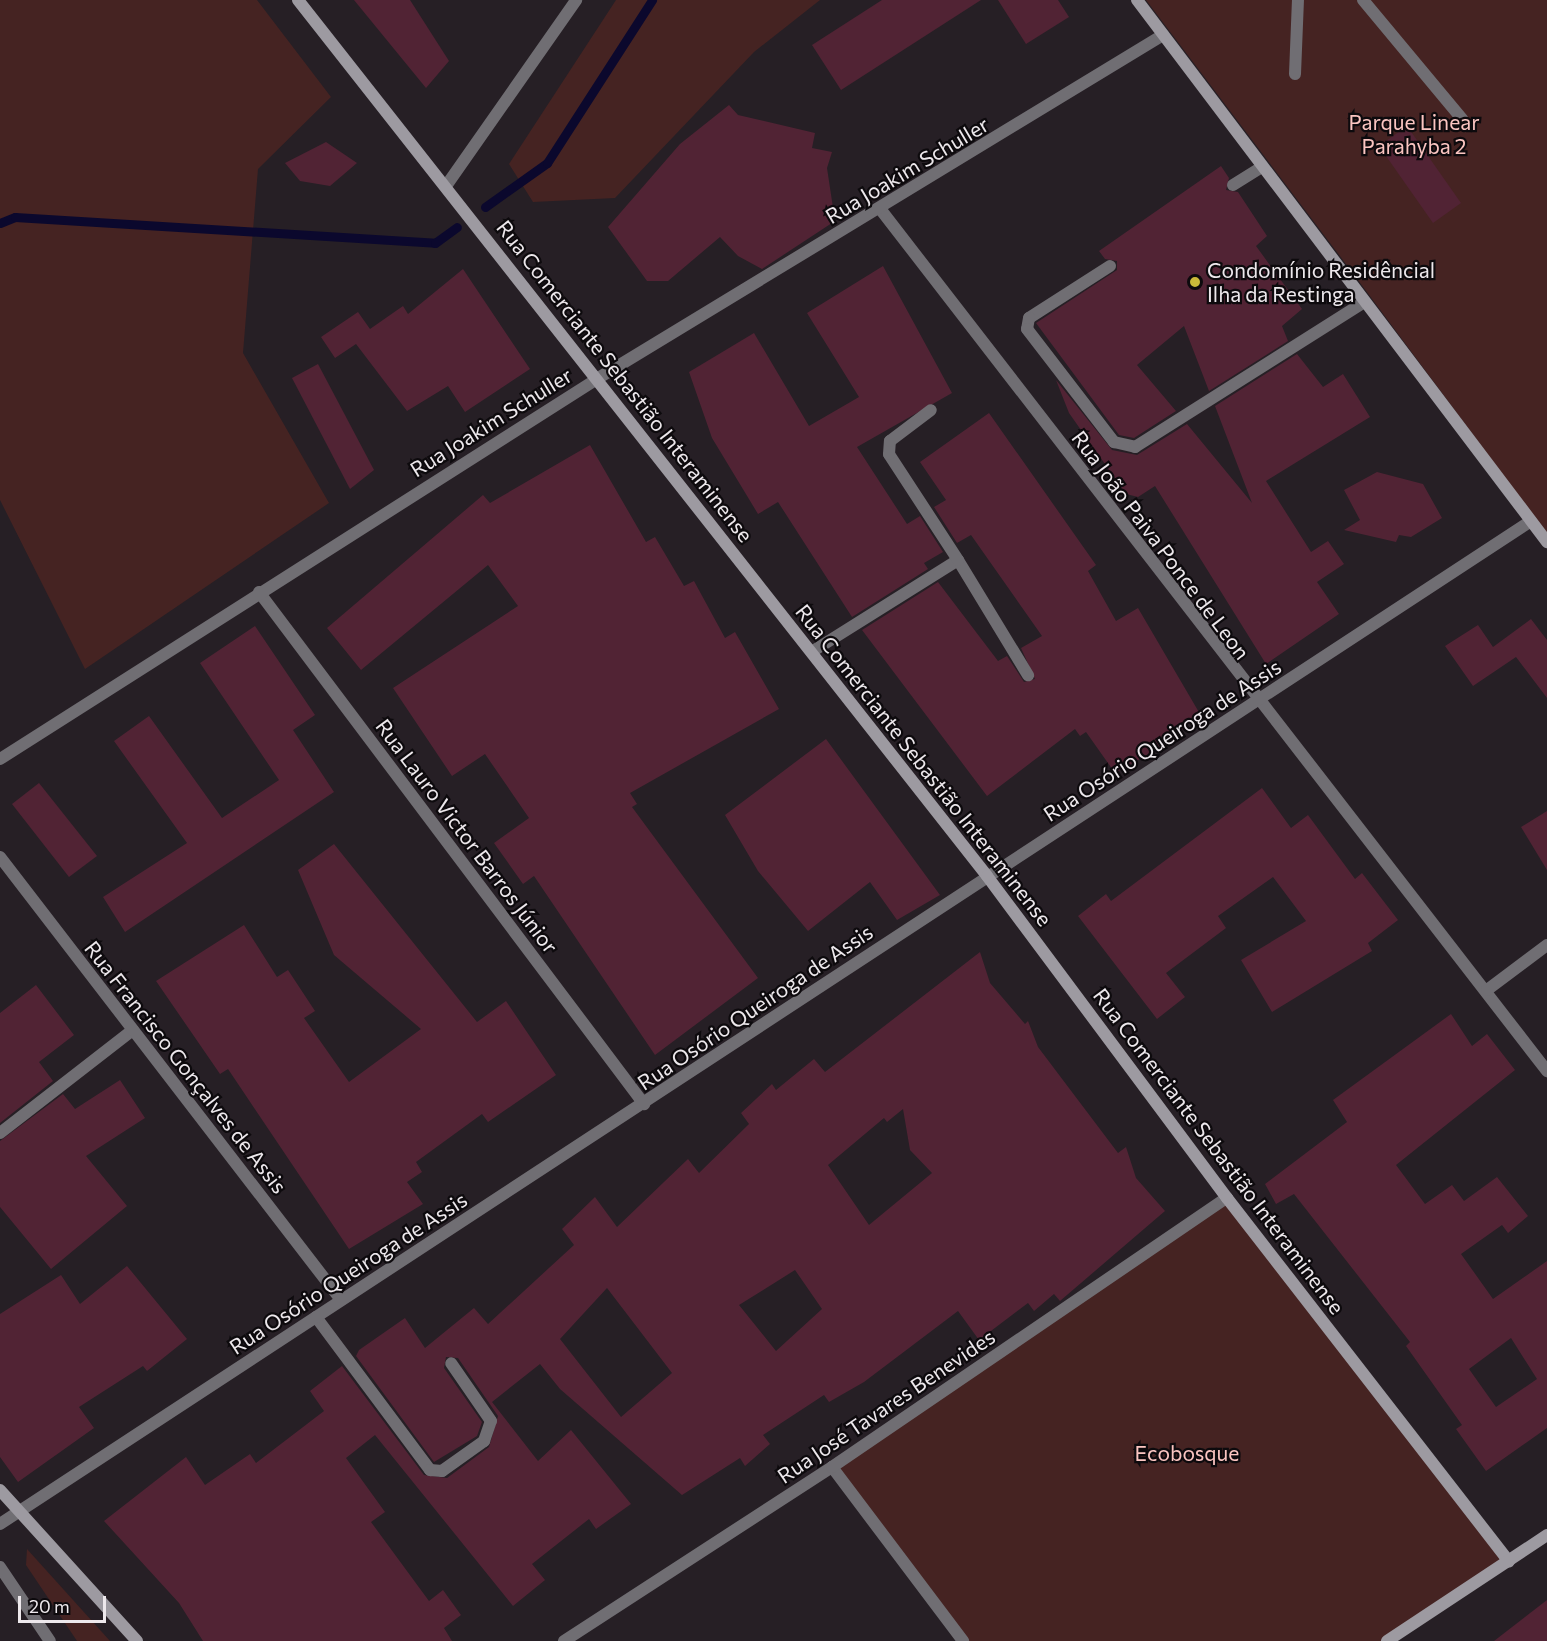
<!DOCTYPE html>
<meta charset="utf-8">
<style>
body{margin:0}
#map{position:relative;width:1547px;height:1641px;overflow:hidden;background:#261f25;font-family:Commissioner,sans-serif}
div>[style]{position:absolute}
.green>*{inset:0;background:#452322}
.stream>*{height:9px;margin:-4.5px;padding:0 4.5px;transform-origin:4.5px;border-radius:4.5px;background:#0b082d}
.building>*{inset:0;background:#512334}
.lane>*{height:12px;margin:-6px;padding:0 6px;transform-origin:6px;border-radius:6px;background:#706e73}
.street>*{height:12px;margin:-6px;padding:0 6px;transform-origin:6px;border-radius:6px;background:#706e73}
.secondary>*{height:12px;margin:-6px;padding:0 6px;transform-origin:6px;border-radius:6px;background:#9d9aa1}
.dots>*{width:16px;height:16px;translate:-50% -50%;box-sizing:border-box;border:3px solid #0d0a0d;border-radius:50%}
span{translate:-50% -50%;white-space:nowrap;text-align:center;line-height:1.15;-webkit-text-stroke:4.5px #0d0a0d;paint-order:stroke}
.park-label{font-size:21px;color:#fbc5c1}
.street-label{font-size:21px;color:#ede8ec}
.poi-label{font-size:21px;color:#ede8ec}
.left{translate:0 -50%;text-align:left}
.scale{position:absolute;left:18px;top:1596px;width:88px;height:27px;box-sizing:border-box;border:3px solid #ede8ec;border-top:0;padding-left:8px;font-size:18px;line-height:21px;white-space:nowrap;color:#ede8ec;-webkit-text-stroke:4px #0d0a0d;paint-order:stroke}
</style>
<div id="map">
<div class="green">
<div style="clip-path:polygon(0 0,257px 0,331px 97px,258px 169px,243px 353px,329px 503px,85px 669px,0 500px)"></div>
<div style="clip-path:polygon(616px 0,820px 0,754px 52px,615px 198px,533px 202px,509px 164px)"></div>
<div style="clip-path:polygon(1146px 0,1547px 0,1547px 534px,1352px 272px)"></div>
<div style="clip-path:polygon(1227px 1198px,1509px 1561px,1387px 1641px,963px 1641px,832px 1467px)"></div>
<div style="clip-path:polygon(27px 1549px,110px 1641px,77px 1641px,26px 1565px)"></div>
</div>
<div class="stream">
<div style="left:485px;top:207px;width:76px;rotate:-35.4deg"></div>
<div style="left:547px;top:163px;width:194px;rotate:-57.2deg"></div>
<div style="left:0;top:223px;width:16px;rotate:-22deg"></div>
<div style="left:15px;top:217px;width:421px;rotate:3.5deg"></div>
<div style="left:435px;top:243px;width:27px;rotate:-36deg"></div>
</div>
<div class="building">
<div style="clip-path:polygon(354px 0,410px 0,449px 61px,426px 88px)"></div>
<div style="clip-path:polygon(882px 0,981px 0,841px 90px,812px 45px)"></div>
<div style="clip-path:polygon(998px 0,1058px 0,1069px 17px,1026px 44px)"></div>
<div style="clip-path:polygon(729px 105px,738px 115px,815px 133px,812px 148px,832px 152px,827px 168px,835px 221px,762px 269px,738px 256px,720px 237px,668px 281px,647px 281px,608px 227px,680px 144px)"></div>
<div style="clip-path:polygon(1407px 126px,1461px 203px,1433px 223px,1379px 146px)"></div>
<div style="clip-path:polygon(326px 142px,357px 163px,330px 186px,300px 181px,285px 163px)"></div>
<div style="clip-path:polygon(1221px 166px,1229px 178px,1226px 190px,1238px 192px,1267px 236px,1256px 246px,1302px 309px,1282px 326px,1288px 341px,1209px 391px,1184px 326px,1137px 365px,1176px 411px,1134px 438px,1119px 435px,1036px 323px,1117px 270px,1117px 261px,1105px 259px,1099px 251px)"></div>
<div style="clip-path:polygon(883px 266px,952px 393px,857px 447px,907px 524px,920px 516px,943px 552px,924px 563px,928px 569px,852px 617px,778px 502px,758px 514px,712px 438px,689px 372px,754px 333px,809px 426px,859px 397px,807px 313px)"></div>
<div style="clip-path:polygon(463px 269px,530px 369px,465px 412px,448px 386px,407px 411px,356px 344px,335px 358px,321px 337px,358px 312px,370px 329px,403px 306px,408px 314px)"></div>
<div style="clip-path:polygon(1297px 354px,1323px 387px,1343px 374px,1370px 417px,1266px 481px,1311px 552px,1328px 541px,1344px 564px,1317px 582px,1339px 614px,1266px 664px,1155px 486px,1138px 497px,1126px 494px,1069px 413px,1056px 380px,1112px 450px,1137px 455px,1187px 424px,1252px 503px,1215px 406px)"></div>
<div style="clip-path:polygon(318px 364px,374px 470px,350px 489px,292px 378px)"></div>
<div style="clip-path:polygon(989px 413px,1096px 565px,1088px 571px,1116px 621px,1138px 608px,1200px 714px,1163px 746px,1115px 773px,1086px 732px,1080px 736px,1075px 729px,987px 796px,862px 630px,938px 582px,998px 661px,1007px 656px,1024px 682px,1035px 679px,1021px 648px,1042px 636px,971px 535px,957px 543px,934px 507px,946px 500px,920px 462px)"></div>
<div style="clip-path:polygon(590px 445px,646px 542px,655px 537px,684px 586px,694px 581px,725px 638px,735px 632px,779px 709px,630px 793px,637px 804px,632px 807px,758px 978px,655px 1055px,534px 876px,523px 884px,494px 843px,529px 818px,485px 754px,452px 776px,393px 688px,518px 606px,488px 565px,361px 670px,327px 628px,483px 495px,490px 503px)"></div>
<div style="clip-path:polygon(1377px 472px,1423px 484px,1442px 518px,1411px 537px,1399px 535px,1396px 542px,1344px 530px,1360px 520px,1344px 490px)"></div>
<div style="clip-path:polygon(1531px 619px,1547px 640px,1547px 698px,1516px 657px,1473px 686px,1445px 646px,1478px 625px,1493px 647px)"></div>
<div style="clip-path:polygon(255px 626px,315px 715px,293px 730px,334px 792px,125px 932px,103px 897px,187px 843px,114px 741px,149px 716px,222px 818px,279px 780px,200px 663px)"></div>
<div style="clip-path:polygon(826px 739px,940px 895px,897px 920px,870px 882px,808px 931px,758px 871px,725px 815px)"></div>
<div style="clip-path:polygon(39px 783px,97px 856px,69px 877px,12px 804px)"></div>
<div style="clip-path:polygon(1262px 788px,1291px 828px,1308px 815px,1355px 879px,1362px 873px,1398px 920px,1368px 943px,1372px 951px,1272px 1012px,1241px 960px,1306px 921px,1273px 877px,1218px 916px,1226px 928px,1166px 973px,1185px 997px,1157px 1019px,1078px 916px,1106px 894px,1111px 901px)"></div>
<div style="clip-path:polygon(1547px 811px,1547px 870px,1521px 827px)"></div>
<div style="clip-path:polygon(334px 844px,477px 1022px,506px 1001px,556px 1075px,488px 1122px,482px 1114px,416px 1162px,422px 1172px,407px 1182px,423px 1204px,349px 1249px,228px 1069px,220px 1074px,156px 981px,244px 925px,277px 977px,288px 970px,315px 1011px,304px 1018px,349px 1082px,421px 1029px,334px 955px,298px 870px)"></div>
<div style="clip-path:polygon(evenodd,980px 952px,990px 983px,1025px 1024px,1028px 1021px,1038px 1047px,1118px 1153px,1126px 1147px,1136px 1178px,1165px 1211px,1060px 1301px,1054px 1294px,1034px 1311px,1028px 1303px,979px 1340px,958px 1311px,864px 1382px,829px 1402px,824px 1395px,763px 1435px,770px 1444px,745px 1466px,740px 1458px,682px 1495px,560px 1389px,540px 1364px,492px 1402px,538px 1461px,571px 1430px,631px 1504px,596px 1529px,589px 1519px,532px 1564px,545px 1580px,513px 1606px,375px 1435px,346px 1458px,385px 1512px,371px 1522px,429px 1601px,443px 1590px,461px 1615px,444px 1628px,452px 1641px,203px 1641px,179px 1603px,104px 1521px,186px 1457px,205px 1485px,250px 1454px,256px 1463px,324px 1411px,310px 1391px,342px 1366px,424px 1475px,447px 1478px,489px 1447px,498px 1416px,458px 1358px,446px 1357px,444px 1368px,482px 1422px,477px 1436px,434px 1462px,356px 1356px,359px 1350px,405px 1318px,425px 1348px,474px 1308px,488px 1324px,574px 1245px,562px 1229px,595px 1197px,617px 1227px,688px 1159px,699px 1173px,749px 1124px,741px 1113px,772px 1084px,776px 1090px,814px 1059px,825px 1072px,980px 952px,903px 1109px,910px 1150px,932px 1173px,869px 1225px,828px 1165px,884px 1118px,887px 1122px,903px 1109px,980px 952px,795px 1270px,822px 1309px,776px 1351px,739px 1305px,795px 1270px,980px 952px,607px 1288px,672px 1373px,621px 1417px,560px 1339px,607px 1288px)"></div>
<div style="clip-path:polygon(36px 985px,74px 1035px,39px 1062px,53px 1081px,0 1123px,0 1013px)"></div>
<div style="clip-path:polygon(evenodd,1451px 1014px,1472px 1046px,1487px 1034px,1515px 1070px,1396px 1165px,1425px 1204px,1452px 1185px,1464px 1201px,1497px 1177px,1528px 1216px,1508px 1233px,1502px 1225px,1461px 1254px,1493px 1299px,1547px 1261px,1547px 1428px,1486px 1471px,1456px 1429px,1462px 1425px,1406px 1346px,1410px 1342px,1294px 1194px,1276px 1204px,1265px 1184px,1347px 1122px,1333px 1100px,1451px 1014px,1511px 1338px,1537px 1379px,1496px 1407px,1469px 1369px,1511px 1338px)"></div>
<div style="clip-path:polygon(120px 1080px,145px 1118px,86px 1156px,127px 1206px,51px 1269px,0 1207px,0 1141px,63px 1094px,75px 1109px)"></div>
<div style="clip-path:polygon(127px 1266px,187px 1339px,147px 1371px,143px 1366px,79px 1407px,94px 1428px,18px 1482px,0 1457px,0 1314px,61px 1275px,80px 1304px)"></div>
<div style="clip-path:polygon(1547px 1600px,1547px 1641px,1494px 1641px)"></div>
</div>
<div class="lane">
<div style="left:1363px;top:0;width:155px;rotate:50.2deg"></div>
<div style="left:1295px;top:74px;width:74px;rotate:-87.7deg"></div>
<div style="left:1233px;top:185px;width:34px;rotate:-32deg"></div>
<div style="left:1110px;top:266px;width:96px;rotate:147.3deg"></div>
<div style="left:1029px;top:318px;width:11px;rotate:100deg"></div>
<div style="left:1027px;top:329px;width:143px;rotate:52.4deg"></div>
<div style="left:1114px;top:442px;width:22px;rotate:13deg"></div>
<div style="left:1135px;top:447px;width:271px;rotate:-32.3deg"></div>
<div style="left:958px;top:560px;width:135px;rotate:58.7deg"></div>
<div style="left:813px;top:651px;width:171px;rotate:-32.1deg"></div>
<div style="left:958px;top:560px;width:126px;rotate:-123.1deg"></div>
<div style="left:889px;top:454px;width:13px;rotate:-86deg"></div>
<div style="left:890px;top:441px;width:51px;rotate:-37.1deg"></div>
<div style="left:0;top:1133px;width:168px;rotate:-37.8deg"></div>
<div style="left:316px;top:1317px;width:191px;rotate:53.3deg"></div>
<div style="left:430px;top:1470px;width:12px;rotate:5deg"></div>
<div style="left:442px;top:1471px;width:52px;rotate:-35.5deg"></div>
<div style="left:484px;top:1441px;width:21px;rotate:-71deg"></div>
<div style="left:491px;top:1421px;width:70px;rotate:-124.6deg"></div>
</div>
<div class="street">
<div style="left:446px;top:186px;width:227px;rotate:-55deg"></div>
<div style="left:881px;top:210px;width:1089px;rotate:52.28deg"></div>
<div style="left:259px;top:592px;width:641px;rotate:53.06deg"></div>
<div style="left:0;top:759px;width:711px;rotate:-32.48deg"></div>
<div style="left:600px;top:377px;width:659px;rotate:-31.28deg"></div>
<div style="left:0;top:857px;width:559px;rotate:52.41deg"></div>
<div style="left:1487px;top:990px;width:75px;rotate:-36.9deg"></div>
<div style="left:832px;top:1467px;width:218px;rotate:53deg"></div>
<div style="left:0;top:1524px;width:1830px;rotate:-33.23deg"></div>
<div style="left:0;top:1567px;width:89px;rotate:56deg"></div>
<div style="left:564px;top:1641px;width:320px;rotate:-33deg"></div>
<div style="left:832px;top:1467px;width:478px;rotate:-34.3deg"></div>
</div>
<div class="secondary">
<div style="left:298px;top:0;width:1114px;rotate:51.81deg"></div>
<div style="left:987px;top:876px;width:402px;rotate:53.3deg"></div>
<div style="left:1227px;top:1198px;width:460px;rotate:52.2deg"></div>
<div style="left:1137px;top:0;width:680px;rotate:52.89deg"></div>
<div style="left:0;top:1490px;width:204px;rotate:47.8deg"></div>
<div style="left:1387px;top:1641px;width:192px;rotate:-33.5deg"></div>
</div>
<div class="dots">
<div style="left:1195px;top:282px;background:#cbba39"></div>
</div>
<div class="park-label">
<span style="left:1414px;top:134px">Parque Linear<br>Parahyba 2</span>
<span style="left:1187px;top:1453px">Ecobosque</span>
</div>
<div class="street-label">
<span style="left:907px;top:170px;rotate:-31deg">Rua Joakim Schuller</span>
<span style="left:625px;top:381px;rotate:52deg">Rua Comerciante Sebastião Interaminense</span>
<span style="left:491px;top:422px;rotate:-32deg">Rua Joakim Schuller</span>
<span style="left:1161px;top:545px;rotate:53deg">Rua João Paiva Ponce de Leon</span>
<span style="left:1162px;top:740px;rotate:-33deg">Rua Osório Queiroga de Assis</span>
<span style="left:924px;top:765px;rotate:52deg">Rua Comerciante Sebastião Interaminense</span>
<span style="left:467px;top:836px;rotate:53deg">Rua Lauro Victor Barros Júnior</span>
<span style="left:755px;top:1007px;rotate:-34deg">Rua Osório Queiroga de Assis</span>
<span style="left:186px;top:1067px;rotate:52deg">Rua Francisco Gonçalves de Assis</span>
<span style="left:1219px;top:1151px;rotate:53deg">Rua Comerciante Sebastião Interaminense</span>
<span style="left:348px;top:1273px;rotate:-33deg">Rua Osório Queiroga de Assis</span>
<span style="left:886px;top:1406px;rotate:-34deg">Rua José Tavares Benevides</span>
</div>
<div class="poi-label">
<span class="left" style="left:1207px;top:282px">Condomínio Residêncial<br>Ilha da Restinga</span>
</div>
<div class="scale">20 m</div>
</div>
